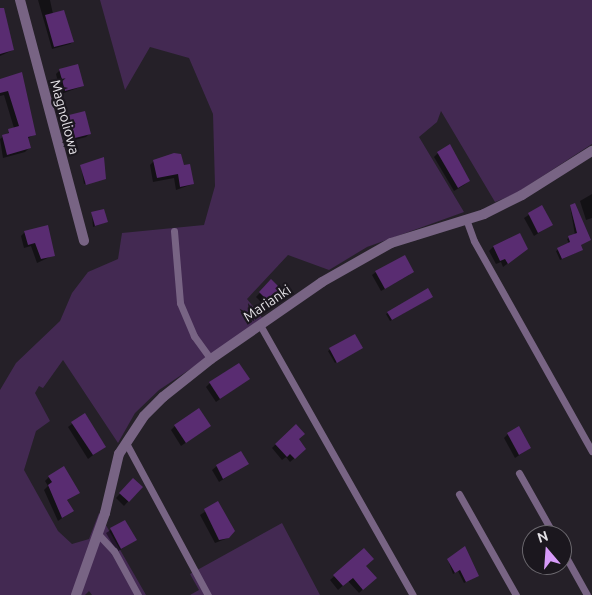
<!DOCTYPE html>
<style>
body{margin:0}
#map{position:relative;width:592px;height:595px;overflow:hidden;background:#252028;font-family:Ubuntu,sans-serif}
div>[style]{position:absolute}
.green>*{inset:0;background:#432952}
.shadow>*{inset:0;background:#0007}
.building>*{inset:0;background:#592c71}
.service>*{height:7px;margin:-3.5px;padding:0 3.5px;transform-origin:3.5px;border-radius:3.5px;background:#786484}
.minor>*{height:10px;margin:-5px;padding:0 5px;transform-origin:5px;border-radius:5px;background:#786484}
span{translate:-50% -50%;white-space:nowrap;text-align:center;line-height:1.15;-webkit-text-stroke:4.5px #1b171e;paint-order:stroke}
.street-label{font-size:14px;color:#e4e1e6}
.north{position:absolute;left:522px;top:525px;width:50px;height:50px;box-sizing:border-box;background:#1b171e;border:1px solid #6b686e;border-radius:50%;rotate:342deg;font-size:14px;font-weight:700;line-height:20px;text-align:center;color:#e4e1e6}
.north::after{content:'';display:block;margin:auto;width:18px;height:22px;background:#d79bf9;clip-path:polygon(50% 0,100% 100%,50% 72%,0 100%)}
</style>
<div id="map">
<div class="green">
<div style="clip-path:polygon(100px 0,592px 0,592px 144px,515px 194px,495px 202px,441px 111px,437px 122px,419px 137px,464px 212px,367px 247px,329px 270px,288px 255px,247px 299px,264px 320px,159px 390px,135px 413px,118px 443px,63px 360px,43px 388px,39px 386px,35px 393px,50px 421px,36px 431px,24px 470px,58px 531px,72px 544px,89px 539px,99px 513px,146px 595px,92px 595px,89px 591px,85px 595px,0 595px,0 390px,16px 363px,60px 321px,72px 293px,88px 272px,118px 259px,122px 233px,204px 225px,215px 186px,213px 114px,189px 58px,150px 47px,125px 90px)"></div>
<div style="clip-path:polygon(282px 523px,320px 595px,190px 595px,199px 590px,190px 574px)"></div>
</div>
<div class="shadow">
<div style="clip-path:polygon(38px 0,50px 0,53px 14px,73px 42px,70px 44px,52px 49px)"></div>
<div style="clip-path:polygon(0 28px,13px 50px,0 56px)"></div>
<div style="clip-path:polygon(60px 70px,83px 86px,61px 94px,56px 74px)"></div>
<div style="clip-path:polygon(21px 74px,35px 134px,27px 139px,29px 148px,25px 152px,3px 158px,0 139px,14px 128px,4px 95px,0 96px,0 80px)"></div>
<div style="clip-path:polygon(70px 116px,90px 133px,86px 137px,71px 141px,66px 120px)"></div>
<div style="clip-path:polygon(438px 153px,469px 181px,464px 185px,454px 191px,434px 157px)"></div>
<div style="clip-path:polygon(154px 161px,183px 167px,193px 184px,176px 190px,174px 178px,153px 182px,150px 165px)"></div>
<div style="clip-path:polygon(81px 166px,105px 178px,84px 184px)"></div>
<div style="clip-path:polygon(592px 194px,592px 218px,586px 220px,580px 201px)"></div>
<div style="clip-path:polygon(570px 206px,582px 250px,560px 260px,556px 251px,569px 244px,567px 239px,575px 235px)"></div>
<div style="clip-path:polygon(541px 207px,551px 225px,534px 236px,524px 218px)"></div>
<div style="clip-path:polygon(92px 214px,106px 222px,93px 227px)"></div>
<div style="clip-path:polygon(25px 232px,54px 255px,37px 263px,31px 246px,24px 248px,21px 236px)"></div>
<div style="clip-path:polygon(493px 247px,527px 249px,503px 267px,501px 262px,496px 264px,489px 251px)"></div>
<div style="clip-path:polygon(376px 272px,409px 275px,381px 291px,372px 275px)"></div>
<div style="clip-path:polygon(271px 281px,280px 289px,264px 305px,256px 297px)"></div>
<div style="clip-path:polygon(430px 298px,390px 321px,386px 314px,388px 313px)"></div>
<div style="clip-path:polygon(355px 335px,360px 349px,335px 363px,328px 351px)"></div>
<div style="clip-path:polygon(248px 379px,216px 402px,206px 387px,210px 383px)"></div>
<div style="clip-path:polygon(84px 415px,105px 446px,88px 459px,68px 427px)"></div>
<div style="clip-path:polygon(175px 426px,210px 426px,181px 446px,171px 430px)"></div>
<div style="clip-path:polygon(508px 434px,530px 448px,515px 458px,504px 438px)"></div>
<div style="clip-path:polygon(298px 440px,305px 449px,290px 462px,286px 457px,282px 460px,272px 448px,276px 444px)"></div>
<div style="clip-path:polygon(247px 464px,219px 482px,212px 470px,217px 466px)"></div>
<div style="clip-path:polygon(49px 477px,78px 493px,66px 501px,72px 511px,58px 521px,44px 490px,48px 486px,45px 481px)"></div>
<div style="clip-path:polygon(133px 480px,141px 487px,124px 506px,116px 498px)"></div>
<div style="clip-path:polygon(218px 503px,228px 538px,215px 543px,200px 515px)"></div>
<div style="clip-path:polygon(125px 521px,135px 540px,117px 552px,106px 533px)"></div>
<div style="clip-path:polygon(364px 550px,365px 566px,375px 578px,359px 593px,348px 581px,338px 590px,330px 580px)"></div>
<div style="clip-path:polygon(448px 560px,475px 577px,464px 583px,458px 571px,453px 574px)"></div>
</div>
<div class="building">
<div style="clip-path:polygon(0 8px,4px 8px,14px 50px,0 54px)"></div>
<div style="clip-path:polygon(64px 10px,74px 42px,54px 47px,45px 15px)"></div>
<div style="clip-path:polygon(78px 64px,84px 86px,65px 91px,59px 69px)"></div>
<div style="clip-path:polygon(22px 72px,36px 135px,28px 137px,31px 148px,7px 155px,2px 135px,9px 133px,8px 129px,19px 126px,8px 91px,0 93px,0 79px)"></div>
<div style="clip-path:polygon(85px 111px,91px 134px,75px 138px,69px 115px)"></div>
<div style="clip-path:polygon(450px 144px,470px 181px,458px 188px,437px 152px)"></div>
<div style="clip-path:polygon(174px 153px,181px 154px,184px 165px,190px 164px,194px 184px,180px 187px,178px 174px,157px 178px,153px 160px)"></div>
<div style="clip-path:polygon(104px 157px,106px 179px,86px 185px,80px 165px)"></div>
<div style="clip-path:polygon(575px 203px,591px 240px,581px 245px,583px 250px,562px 259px,557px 248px,570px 242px,568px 236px,577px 233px,570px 205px)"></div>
<div style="clip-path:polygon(542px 205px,553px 225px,538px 233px,528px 213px)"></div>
<div style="clip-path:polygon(104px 209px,108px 222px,95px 226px,91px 212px)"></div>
<div style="clip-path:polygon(48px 225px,55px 256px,41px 259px,35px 243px,28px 245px,24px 231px)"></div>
<div style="clip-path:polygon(520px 233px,528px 249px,508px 264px,505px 259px,500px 261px,493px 246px)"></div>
<div style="clip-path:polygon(405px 255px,414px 272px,385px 289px,375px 271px)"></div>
<div style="clip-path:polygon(271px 279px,281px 289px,269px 302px,259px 292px)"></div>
<div style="clip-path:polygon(428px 288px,433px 297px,392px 320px,387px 312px)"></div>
<div style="clip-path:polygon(355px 334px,363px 348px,337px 363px,329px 348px)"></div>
<div style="clip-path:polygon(239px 363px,250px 379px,220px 399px,209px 382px)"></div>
<div style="clip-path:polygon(199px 408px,211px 426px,186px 443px,174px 425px)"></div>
<div style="clip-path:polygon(85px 413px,106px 447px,93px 455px,71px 422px)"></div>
<div style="clip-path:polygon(296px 424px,305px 434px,299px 439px,306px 449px,295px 459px,290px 454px,287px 457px,275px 444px)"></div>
<div style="clip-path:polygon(519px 426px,531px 448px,519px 455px,507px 433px)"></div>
<div style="clip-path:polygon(241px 451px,249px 464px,223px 479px,216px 465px)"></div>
<div style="clip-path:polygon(64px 466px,80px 493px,67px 500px,74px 511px,62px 518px,48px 485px,52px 482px,48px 476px)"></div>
<div style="clip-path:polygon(133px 478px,143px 487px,129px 502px,119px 493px)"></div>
<div style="clip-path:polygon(218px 501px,235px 531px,229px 538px,219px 540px,204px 509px)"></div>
<div style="clip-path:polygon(125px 520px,137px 540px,121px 549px,110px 528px)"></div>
<div style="clip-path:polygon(465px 546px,479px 576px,466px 582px,460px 570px,455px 573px,447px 559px)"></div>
<div style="clip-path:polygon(364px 548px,374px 559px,366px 566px,377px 578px,363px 590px,353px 578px,343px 586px,333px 575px)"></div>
</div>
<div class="service">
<div style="left:466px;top:219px;width:23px;rotate:70deg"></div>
<div style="left:474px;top:241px;width:241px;rotate:60.7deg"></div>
<div style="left:174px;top:231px;width:72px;rotate:85.2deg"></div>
<div style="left:180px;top:303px;width:36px;rotate:67deg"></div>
<div style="left:194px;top:336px;width:29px;rotate:54deg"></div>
<div style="left:260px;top:325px;width:310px;rotate:60.5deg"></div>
<div style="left:126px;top:443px;width:173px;rotate:61.7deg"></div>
<div style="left:519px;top:473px;width:71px;rotate:60.6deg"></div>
<div style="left:459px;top:494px;width:116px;rotate:60.6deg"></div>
<div style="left:98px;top:534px;width:23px;rotate:47deg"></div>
<div style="left:114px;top:551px;width:50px;rotate:61.4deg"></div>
<div style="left:562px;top:550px;width:51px;rotate:60.9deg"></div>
</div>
<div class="minor">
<div style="left:20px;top:0;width:249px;rotate:75.1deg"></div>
<div style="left:76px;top:595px;width:87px;rotate:-70.5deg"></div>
<div style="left:105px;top:513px;width:61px;rotate:-76.7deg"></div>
<div style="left:119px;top:454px;width:45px;rotate:-56.7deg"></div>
<div style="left:144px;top:416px;width:27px;rotate:-45deg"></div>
<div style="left:163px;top:397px;width:61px;rotate:-38.4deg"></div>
<div style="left:211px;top:359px;width:135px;rotate:-34.7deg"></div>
<div style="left:322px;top:282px;width:79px;rotate:-29.5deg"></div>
<div style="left:391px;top:243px;width:97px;rotate:-17.3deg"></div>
<div style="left:484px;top:214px;width:42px;rotate:-26.6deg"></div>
<div style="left:522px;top:195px;width:83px;rotate:-32.2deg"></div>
</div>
<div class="street-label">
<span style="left:65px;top:117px;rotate:75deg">Magnoliowa</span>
<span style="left:267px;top:303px;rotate:-34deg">Marianki</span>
</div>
<div class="north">N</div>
</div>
